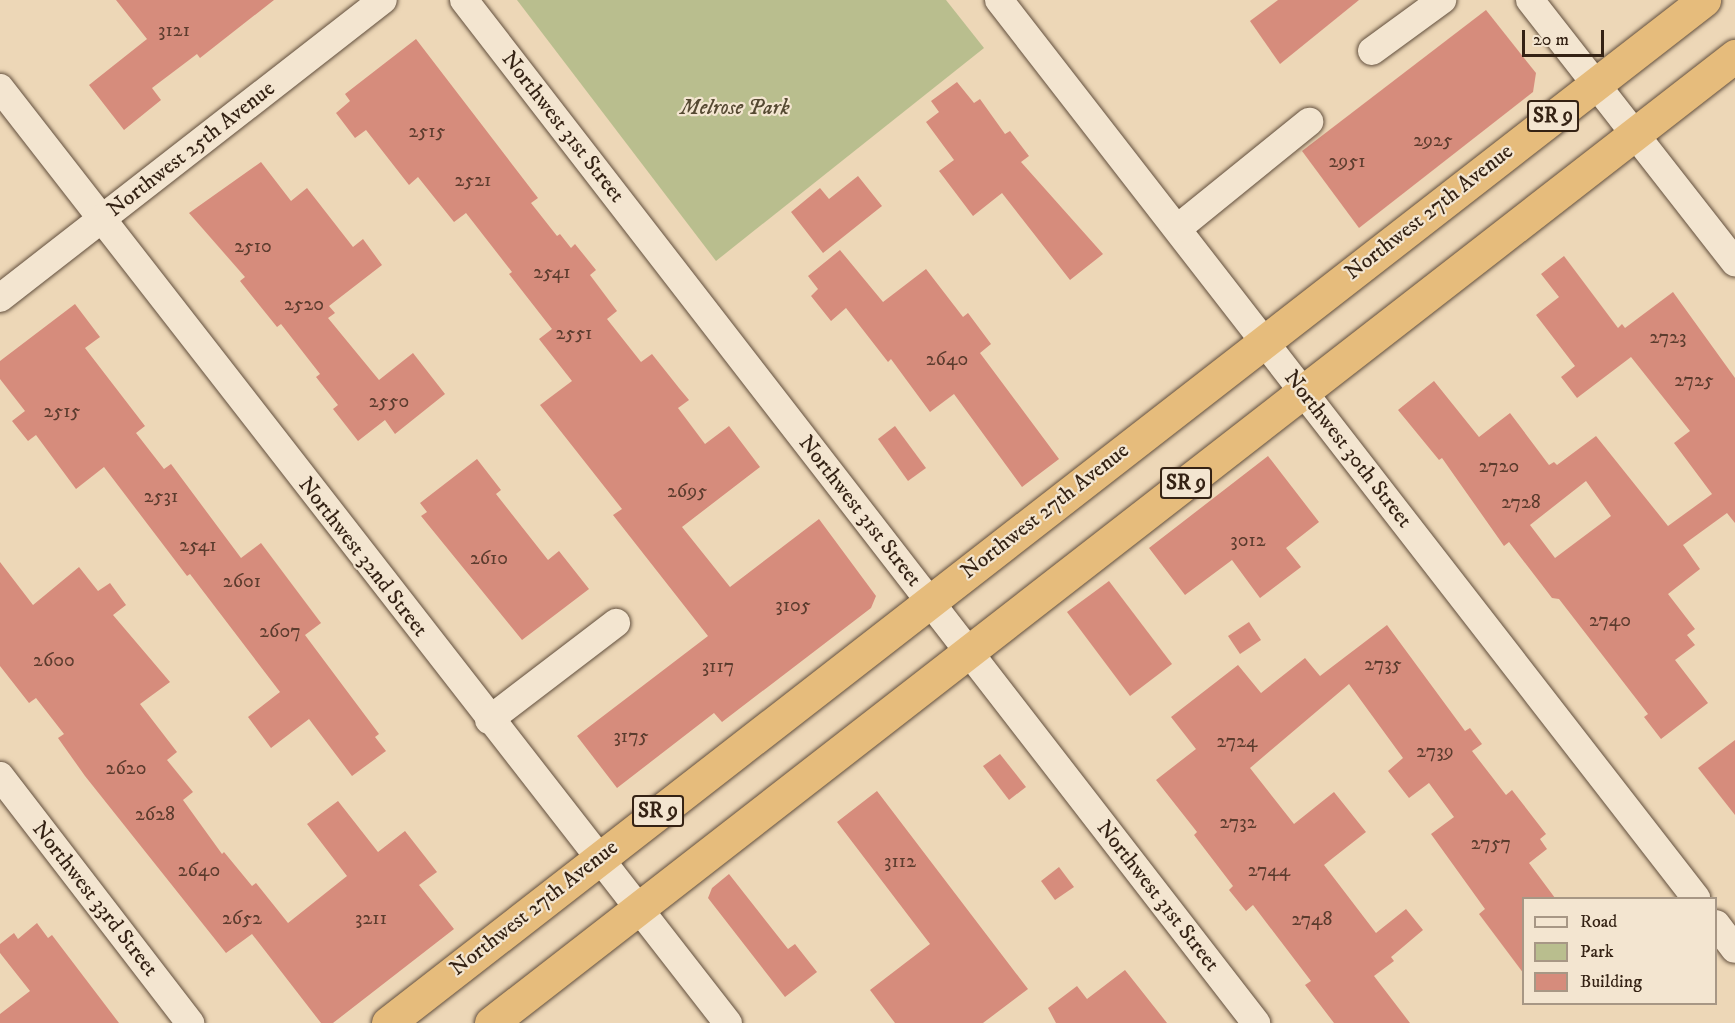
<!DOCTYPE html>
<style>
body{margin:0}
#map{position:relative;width:1735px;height:1023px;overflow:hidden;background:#edd7b7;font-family:"IM FELL DW Pica",serif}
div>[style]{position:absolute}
.green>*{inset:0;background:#b9be8e}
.building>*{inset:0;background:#d68c7c}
.roads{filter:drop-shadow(0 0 2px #624f3d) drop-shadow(0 0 2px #624f3d)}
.minor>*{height:28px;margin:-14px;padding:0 14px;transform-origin:14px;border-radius:14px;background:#f3e5d0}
.highway>*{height:33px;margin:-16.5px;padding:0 16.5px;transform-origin:16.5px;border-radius:16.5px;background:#e6bc7c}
span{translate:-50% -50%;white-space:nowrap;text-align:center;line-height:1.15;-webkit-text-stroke:4.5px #f3e5d0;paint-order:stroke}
.number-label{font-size:20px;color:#5c3c2e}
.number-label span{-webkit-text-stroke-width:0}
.shield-label span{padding:2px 4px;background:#f3e5d0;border:2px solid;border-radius:4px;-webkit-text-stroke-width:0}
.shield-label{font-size:21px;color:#342214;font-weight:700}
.park-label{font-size:22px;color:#554932;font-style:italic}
.street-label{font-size:22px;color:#342214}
.legend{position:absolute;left:1522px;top:897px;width:195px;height:108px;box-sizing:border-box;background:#f3e5d0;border:2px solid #a79785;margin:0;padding:8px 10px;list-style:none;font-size:18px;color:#342214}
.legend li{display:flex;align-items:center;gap:12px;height:30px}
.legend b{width:30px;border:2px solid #a79785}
.scale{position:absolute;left:1522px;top:30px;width:82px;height:27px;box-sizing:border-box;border:3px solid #342214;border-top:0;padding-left:8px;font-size:18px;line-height:21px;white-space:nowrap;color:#342214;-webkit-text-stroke:4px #f3e5d0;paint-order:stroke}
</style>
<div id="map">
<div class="green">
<div style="clip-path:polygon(517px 0,946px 0,984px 48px,716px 261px)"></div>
</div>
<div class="building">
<div style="clip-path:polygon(116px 0,274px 0,200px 58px,197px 54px,152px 88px,161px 100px,124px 130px,89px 85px,147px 39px)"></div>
<div style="clip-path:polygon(1278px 0,1359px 0,1280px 64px,1250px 21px)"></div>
<div style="clip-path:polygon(1486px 10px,1536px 73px,1533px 92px,1359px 228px,1302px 151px)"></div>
<div style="clip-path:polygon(416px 39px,538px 198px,531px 203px,557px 236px,560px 234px,571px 248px,575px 244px,596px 270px,590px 275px,617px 311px,607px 319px,641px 362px,652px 354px,679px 388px,689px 400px,678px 408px,705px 444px,729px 426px,760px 467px,682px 527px,730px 587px,819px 519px,876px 596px,871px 608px,722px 722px,714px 713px,617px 788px,577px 736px,708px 636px,613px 515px,622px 509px,540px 405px,572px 381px,539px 339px,552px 329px,509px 274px,512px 272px,466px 213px,454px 222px,418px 177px,409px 185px,366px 130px,355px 138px,336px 113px,350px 101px,345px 94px)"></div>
<div style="clip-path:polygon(957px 82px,974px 103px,980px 99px,1005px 134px,1010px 131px,1029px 156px,1021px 162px,1103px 254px,1070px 280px,1002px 193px,973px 216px,939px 171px,954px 160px,926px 122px,939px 112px,931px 101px)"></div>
<div style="clip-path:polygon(261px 162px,291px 201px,307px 188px,353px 247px,363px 239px,382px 265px,329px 306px,335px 313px,328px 318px,379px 380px,413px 353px,445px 394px,395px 434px,385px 420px,358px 441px,333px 409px,338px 405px,316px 377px,320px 374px,281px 324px,277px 327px,240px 281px,245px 277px,189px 213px)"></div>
<div style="clip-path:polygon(858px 176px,882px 206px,823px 253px,791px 212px,820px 188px,829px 199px)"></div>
<div style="clip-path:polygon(840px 250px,883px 302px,926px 269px,963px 317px,968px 313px,991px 344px,980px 353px,1059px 459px,1022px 487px,954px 394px,930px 412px,891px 359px,888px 362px,846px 308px,831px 321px,811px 296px,818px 289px,808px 276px)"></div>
<div style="clip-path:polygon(evenodd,1564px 256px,1618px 328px,1622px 324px,1625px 328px,1673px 292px,1735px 378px,1735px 523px,1727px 513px,1683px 545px,1700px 569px,1668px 594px,1695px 629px,1687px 635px,1695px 645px,1675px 660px,1708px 703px,1661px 739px,1644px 717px,1648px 714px,1559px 599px,1552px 598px,1509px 542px,1504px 546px,1442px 458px,1439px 460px,1398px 410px,1434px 381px,1479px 437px,1510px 413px,1549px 465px,1554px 462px,1557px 465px,1596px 436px,1668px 526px,1712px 494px,1674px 443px,1690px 431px,1631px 357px,1577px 398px,1561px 377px,1575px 366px,1536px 315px,1559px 297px,1541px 274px,1564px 256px,1586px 481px,1611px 516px,1555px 558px,1530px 525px,1586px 481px)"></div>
<div style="clip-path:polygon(75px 304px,100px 337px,85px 348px,145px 426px,136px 433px,164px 469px,171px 464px,241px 558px,261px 543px,321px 623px,305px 635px,379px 734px,375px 737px,386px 751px,352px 776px,309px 719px,271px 748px,248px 717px,280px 692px,190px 574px,187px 576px,104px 467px,76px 489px,36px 435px,28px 441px,12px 421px,25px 411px,0 379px,0 361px)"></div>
<div style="clip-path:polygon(895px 426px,926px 468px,908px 481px,878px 439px)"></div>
<div style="clip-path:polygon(1268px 456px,1319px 522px,1286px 548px,1301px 567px,1260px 598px,1232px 560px,1185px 595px,1149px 548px)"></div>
<div style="clip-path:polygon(477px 459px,501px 490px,496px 494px,548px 560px,559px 551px,589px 589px,522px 640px,421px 516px,427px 512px,420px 503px)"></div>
<div style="clip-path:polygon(0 562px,33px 605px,79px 567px,98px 591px,110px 583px,126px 605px,113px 615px,170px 682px,140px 704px,177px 752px,167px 760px,193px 792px,183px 800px,222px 854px,224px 852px,252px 886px,256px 883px,288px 923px,347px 876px,307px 824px,338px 801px,378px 852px,405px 831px,437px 872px,419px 885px,454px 929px,333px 1023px,321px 1023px,252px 934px,226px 953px,85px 776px,58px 738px,64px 734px,36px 698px,29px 703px,0 666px)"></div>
<div style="clip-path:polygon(1109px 581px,1172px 664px,1130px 696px,1067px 612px)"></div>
<div style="clip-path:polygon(1249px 622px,1261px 640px,1240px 654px,1228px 636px)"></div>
<div style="clip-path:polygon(1387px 625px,1465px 731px,1470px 728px,1482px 744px,1472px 751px,1506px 795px,1512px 790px,1546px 834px,1540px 839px,1547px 849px,1529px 863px,1555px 898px,1524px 898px,1524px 974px,1479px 914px,1485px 909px,1431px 834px,1454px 817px,1429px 783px,1409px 798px,1388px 771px,1403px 758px,1349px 684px,1250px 768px,1294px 824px,1334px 792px,1366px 832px,1324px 865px,1376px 933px,1406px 909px,1423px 930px,1391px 957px,1394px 961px,1374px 976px,1410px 1023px,1334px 1023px,1305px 985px,1311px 981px,1253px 905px,1246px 911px,1229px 890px,1233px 886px,1194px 835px,1197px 832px,1156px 780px,1196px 749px,1171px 717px,1238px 665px,1261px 693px,1305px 658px,1320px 676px)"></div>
<div style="clip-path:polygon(1735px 740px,1735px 815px,1698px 768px)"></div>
<div style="clip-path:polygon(1000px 754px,1026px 787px,1009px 800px,983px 766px)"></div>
<div style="clip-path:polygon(877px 791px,1028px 989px,983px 1023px,895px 1023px,870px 990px,930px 944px,837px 822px)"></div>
<div style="clip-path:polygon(1059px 867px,1074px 887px,1055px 900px,1041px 881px)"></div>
<div style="clip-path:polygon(729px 874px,788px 949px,795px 944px,817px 972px,785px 997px,708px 898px,712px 888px)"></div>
<div style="clip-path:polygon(37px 923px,48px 938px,52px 935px,119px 1023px,0 1023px,0 1014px,30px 991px,0 953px,0 944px,14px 933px,18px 939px)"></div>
<div style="clip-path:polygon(1125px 970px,1167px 1023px,1056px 1023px,1048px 1008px,1077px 986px,1087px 999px)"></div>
</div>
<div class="roads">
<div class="minor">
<div style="left:464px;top:0;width:1294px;rotate:52.25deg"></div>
<div style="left:999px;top:0;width:1137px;rotate:52.18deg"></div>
<div style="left:1530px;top:0;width:333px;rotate:52deg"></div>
<div style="left:1372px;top:51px;width:87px;rotate:-36.1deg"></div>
<div style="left:0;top:88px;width:1185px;rotate:52.1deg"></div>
<div style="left:1178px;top:228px;width:169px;rotate:-39deg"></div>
<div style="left:0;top:298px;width:485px;rotate:-37.9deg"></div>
<div style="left:489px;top:720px;width:160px;rotate:-37.4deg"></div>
<div style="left:0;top:776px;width:312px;rotate:52.4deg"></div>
<div style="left:1716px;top:924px;width:31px;rotate:53deg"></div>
</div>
<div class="highway">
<div style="left:388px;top:1023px;width:1667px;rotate:-37.86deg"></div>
<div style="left:491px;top:1023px;width:1576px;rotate:-37.86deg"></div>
</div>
</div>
<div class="number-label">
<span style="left:174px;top:30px">3121</span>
<span style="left:427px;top:131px">2515</span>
<span style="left:1433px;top:140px">2925</span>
<span style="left:1347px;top:161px">2951</span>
<span style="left:473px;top:180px">2521</span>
<span style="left:253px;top:246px">2510</span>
<span style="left:552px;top:272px">2541</span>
<span style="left:304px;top:304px">2520</span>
<span style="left:574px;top:333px">2551</span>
<span style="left:1668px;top:337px">2723</span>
<span style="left:947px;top:359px">2640</span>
<span style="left:1694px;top:380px">2725</span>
<span style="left:389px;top:401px">2550</span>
<span style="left:62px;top:411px">2515</span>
<span style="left:1499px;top:466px">2720</span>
<span style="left:687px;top:491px">2695</span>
<span style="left:161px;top:496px">2531</span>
<span style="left:1521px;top:502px">2728</span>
<span style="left:1248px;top:540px">3012</span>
<span style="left:198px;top:545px">2541</span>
<span style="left:489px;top:558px">2610</span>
<span style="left:242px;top:581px">2601</span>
<span style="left:793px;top:605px">3105</span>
<span style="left:1610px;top:620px">2740</span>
<span style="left:280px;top:631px">2607</span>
<span style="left:54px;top:660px">2600</span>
<span style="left:1383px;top:664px">2735</span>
<span style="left:718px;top:666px">3117</span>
<span style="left:631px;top:736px">3175</span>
<span style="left:1237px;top:741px">2724</span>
<span style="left:1435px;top:751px">2739</span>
<span style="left:126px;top:768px">2620</span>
<span style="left:155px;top:814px">2628</span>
<span style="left:1238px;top:822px">2732</span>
<span style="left:1491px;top:843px">2757</span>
<span style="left:900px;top:861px">3112</span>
<span style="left:199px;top:870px">2640</span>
<span style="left:1269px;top:870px">2744</span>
<span style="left:242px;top:918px">2652</span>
<span style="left:371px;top:918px">3211</span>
<span style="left:1312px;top:919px">2748</span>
</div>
<div class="shield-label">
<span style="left:1553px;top:116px">SR 9</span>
<span style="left:1186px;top:483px">SR 9</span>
<span style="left:658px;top:811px">SR 9</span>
</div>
<div class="park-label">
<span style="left:735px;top:108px">Melrose Park</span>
</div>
<div class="street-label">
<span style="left:563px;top:127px;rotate:52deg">Northwest 31st Street</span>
<span style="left:191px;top:149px;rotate:-38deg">Northwest 25th Avenue</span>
<span style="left:1429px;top:212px;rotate:-38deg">Northwest 27th Avenue</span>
<span style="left:1348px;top:449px;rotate:52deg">Northwest 30th Street</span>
<span style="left:860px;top:511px;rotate:52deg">Northwest 31st Street</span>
<span style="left:1045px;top:511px;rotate:-38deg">Northwest 27th Avenue</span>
<span style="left:363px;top:557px;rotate:52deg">Northwest 32nd Street</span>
<span style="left:1158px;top:896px;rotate:52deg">Northwest 31st Street</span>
<span style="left:95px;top:899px;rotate:52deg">Northwest 33rd Street</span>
<span style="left:534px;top:908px;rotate:-38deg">Northwest 27th Avenue</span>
</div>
<ul class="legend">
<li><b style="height:8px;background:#f3e5d0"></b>Road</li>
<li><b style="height:16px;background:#b9be8e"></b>Park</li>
<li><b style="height:16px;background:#d68c7c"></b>Building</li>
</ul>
<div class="scale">20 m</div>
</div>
